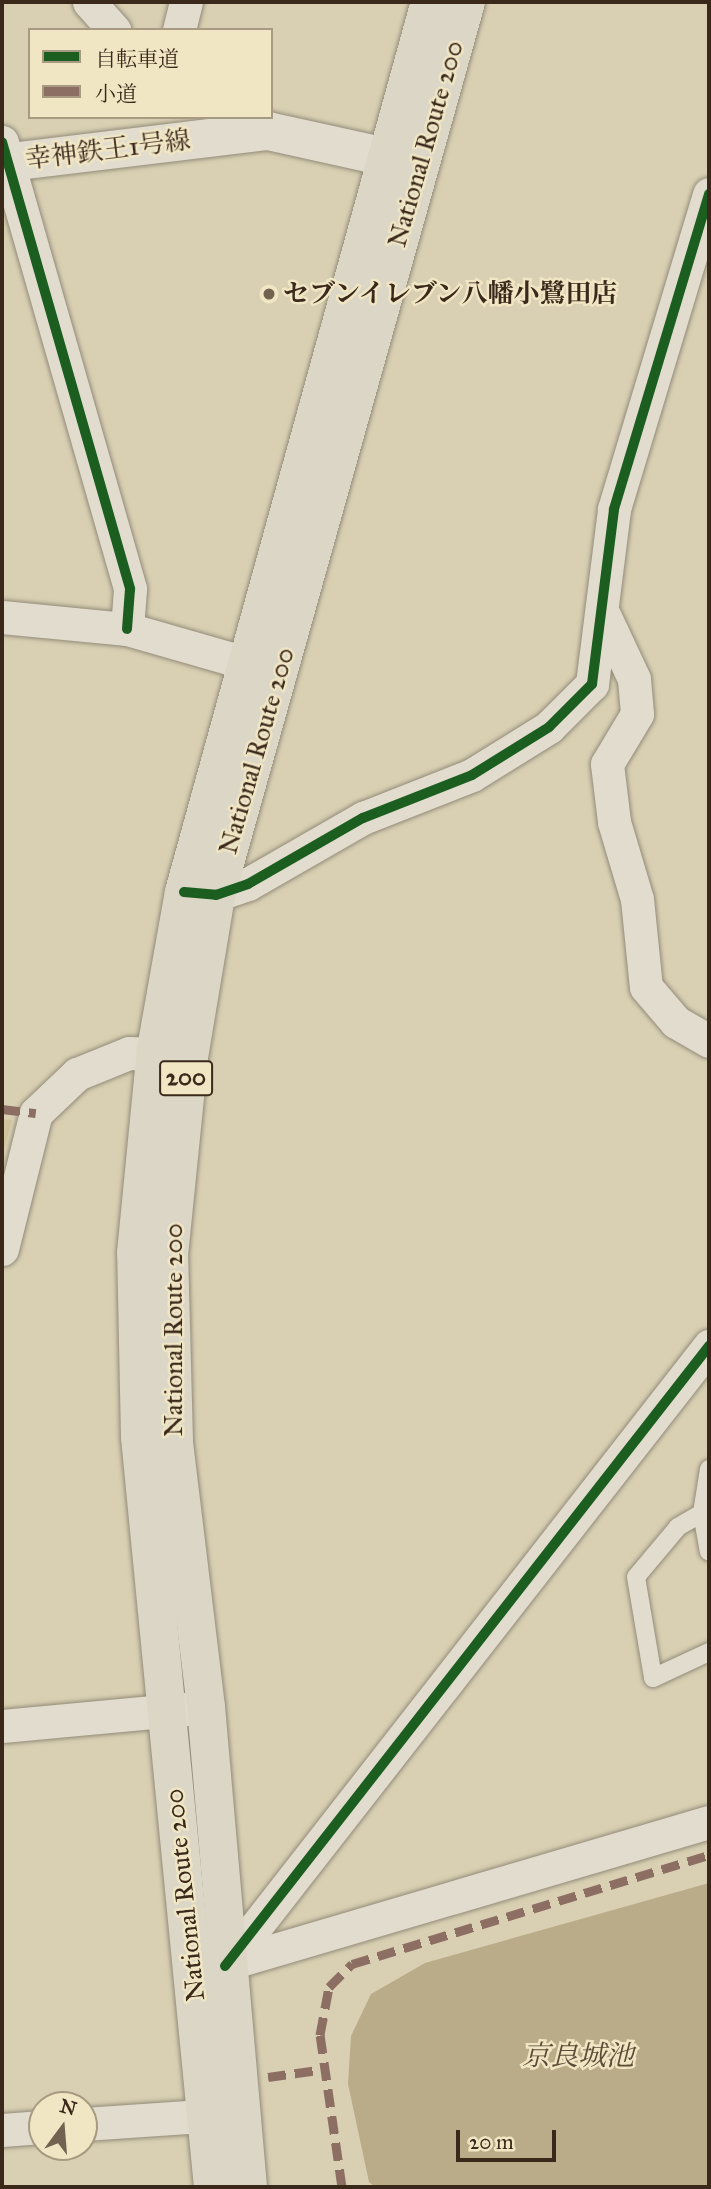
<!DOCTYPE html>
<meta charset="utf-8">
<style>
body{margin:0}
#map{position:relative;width:711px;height:2189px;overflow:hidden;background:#d9d0b3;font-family:"IM FELL Great Primer","Noto Serif JP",serif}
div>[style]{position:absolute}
.green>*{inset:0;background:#d1c49e}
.water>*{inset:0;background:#baac88}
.roads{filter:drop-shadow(0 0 2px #938b79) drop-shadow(0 0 2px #938b79)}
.lane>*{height:18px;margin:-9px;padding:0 9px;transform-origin:9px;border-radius:9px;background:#e1dccd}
.street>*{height:33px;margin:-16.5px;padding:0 16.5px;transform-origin:16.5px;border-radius:16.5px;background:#e1dccd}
.secondary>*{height:38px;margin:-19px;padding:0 19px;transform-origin:19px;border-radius:19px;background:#e1dccd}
.highway>*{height:38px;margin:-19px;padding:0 19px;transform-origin:19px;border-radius:19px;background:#dbd6c6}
.quiet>*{height:9px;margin-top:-4.5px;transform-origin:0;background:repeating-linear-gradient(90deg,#8d6e63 0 18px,transparent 0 27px)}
.cycleway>*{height:10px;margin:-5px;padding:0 5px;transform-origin:5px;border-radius:5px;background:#1b5e20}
.dots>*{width:19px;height:19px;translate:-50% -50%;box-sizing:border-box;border:4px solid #f0e6c4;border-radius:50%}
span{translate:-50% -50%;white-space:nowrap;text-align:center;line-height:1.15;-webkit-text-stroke:5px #f0e6c4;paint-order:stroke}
.shield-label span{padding:2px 5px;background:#f0e6c4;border:2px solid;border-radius:5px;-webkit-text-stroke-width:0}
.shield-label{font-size:24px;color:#3a281b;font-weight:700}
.street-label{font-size:26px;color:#3a281b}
.poi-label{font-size:26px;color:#3a281b;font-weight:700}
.left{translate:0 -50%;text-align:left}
.water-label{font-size:28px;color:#5c4b36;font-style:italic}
.frame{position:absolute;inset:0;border:4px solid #3a281b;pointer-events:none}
.legend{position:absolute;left:28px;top:28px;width:245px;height:91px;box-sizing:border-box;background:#f0e6c4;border:2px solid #a79a80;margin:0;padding:9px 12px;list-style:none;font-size:21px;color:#3a281b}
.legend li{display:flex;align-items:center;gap:14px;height:35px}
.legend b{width:35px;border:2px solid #a79a80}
.north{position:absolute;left:28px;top:2091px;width:70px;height:70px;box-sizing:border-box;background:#f0e6c4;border:2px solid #a79a80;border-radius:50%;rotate:16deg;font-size:19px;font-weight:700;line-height:28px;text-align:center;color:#3a281b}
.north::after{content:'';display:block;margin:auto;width:24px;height:32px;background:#726350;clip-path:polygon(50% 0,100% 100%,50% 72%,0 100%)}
.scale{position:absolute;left:456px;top:2130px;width:100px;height:32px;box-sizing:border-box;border:4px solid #3a281b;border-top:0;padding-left:9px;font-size:21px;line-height:24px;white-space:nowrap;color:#3a281b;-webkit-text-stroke:5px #f0e6c4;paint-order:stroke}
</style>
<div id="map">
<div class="green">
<div style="clip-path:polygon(2px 1119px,12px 1120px,2px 1157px)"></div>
</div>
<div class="water">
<div style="clip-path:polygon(709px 1883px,709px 2187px,375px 2187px,369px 2182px,348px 2084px,351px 2036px,371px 1994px,425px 1963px)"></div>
</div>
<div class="roads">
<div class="lane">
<div style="left:709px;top:1469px;width:45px;rotate:99deg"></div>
<div style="left:702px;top:1513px;width:28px;rotate:150deg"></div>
<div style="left:678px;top:1527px;width:65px;rotate:130deg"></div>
<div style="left:636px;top:1577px;width:102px;rotate:80.4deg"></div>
<div style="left:653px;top:1678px;width:62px;rotate:-24.9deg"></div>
<div style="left:709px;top:1511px;width:7px;rotate:164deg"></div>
<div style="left:702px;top:1513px;width:39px;rotate:80deg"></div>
</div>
<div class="street">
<div style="left:89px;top:2px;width:38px;rotate:48deg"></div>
<div style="left:179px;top:30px;width:29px;rotate:-76deg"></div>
<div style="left:2px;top:142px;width:465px;rotate:74deg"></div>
<div style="left:130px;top:589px;width:40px;rotate:94.3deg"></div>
<div style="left:2px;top:617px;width:126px;rotate:5.5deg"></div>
<div style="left:127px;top:629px;width:152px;rotate:16deg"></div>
<div style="left:605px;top:617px;width:68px;rotate:64.9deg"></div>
<div style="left:634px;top:679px;width:35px;rotate:85deg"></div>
<div style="left:637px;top:714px;width:58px;rotate:121deg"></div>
<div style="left:607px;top:764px;width:58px;rotate:83.1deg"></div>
<div style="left:614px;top:822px;width:80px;rotate:73.4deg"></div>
<div style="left:637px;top:899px;width:88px;rotate:84.2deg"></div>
<div style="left:646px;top:987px;width:46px;rotate:49.4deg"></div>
<div style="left:676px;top:1022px;width:38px;rotate:30deg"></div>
<div style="left:196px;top:893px;width:20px;rotate:6deg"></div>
<div style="left:216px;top:895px;width:34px;rotate:-19deg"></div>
<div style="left:248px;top:884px;width:133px;rotate:-29.9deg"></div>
<div style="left:363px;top:818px;width:117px;rotate:-21.5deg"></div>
<div style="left:472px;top:775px;width:91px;rotate:-31.9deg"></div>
<div style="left:549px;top:727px;width:61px;rotate:-45deg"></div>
<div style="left:592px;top:684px;width:176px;rotate:-82.8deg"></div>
<div style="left:614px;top:509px;width:329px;rotate:-73.2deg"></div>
<div style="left:2px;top:1249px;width:140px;rotate:-76deg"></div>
<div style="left:36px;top:1113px;width:57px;rotate:-43.6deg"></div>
<div style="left:77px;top:1074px;width:56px;rotate:-22deg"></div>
<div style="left:129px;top:1053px;width:51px;rotate:2.2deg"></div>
<div style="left:2px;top:1726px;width:205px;rotate:-5.3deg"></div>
<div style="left:220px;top:1966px;width:510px;rotate:-16.41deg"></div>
<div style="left:225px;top:1966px;width:787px;rotate:-52.02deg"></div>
<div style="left:84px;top:2124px;width:148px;rotate:-3.9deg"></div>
<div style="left:2px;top:2130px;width:40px;rotate:-4.3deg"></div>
</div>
<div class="secondary">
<div style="left:2px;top:163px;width:268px;rotate:-6.9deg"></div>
<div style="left:268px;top:131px;width:154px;rotate:12.4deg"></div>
</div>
<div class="highway">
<div style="left:213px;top:2187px;width:754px;rotate:-95.56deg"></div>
<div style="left:140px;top:1437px;width:184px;rotate:-91.2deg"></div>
<div style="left:136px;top:1253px;width:205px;rotate:-84.4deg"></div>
<div style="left:156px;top:1049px;width:159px;rotate:-79.9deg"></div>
<div style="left:184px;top:892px;width:923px;rotate:-74.55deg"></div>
<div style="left:248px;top:2187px;width:482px;rotate:-95deg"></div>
<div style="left:206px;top:1707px;width:268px;rotate:-96.9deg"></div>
<div style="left:174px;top:1441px;width:186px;rotate:-91.5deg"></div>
<div style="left:169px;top:1255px;width:199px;rotate:-84.2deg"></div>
<div style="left:189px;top:1057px;width:164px;rotate:-80.5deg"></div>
<div style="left:216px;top:895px;width:927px;rotate:-74.36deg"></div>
</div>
</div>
<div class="quiet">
<div style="left:2px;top:1109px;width:34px;rotate:7deg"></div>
<div style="left:268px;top:2077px;width:58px;rotate:-8deg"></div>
<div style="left:342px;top:2187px;width:154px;rotate:-98.2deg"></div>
<div style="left:320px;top:2035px;width:49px;rotate:-79.4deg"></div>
<div style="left:329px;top:1987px;width:33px;rotate:-45deg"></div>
<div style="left:352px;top:1964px;width:373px;rotate:-17deg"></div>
</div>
<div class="cycleway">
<div style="left:2px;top:142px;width:465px;rotate:74deg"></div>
<div style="left:130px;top:589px;width:40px;rotate:94.3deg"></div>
<div style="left:184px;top:892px;width:32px;rotate:5deg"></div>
<div style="left:216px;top:895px;width:34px;rotate:-19deg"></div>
<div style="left:248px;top:884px;width:133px;rotate:-29.9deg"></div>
<div style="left:363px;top:818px;width:117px;rotate:-21.5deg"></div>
<div style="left:472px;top:775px;width:91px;rotate:-31.9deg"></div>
<div style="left:549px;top:727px;width:61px;rotate:-45deg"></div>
<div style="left:592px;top:684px;width:176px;rotate:-82.8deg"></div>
<div style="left:614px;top:509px;width:329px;rotate:-73.2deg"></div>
<div style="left:225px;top:1966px;width:787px;rotate:-52.02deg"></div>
</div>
<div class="dots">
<div style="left:269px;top:294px;background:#726350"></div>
</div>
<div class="shield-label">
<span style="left:186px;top:1078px">200</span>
</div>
<div class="street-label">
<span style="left:426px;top:144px;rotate:-74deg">National Route 200</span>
<span style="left:108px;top:150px;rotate:-7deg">幸神鉄王1号線</span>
<span style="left:257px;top:751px;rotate:-74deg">National Route 200</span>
<span style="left:174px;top:1330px;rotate:-90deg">National Route 200</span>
<span style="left:185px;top:1895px;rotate:-96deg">National Route 200</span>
</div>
<div class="poi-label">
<span class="left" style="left:283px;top:294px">セブンイレブン八幡小鷺田店</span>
</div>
<div class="water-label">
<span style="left:578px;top:2056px">京良城池</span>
</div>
<div class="frame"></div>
<ul class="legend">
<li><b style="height:9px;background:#1b5e20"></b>自転車道</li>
<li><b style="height:9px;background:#8d6e63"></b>小道</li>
</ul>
<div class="north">N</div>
<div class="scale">20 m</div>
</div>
